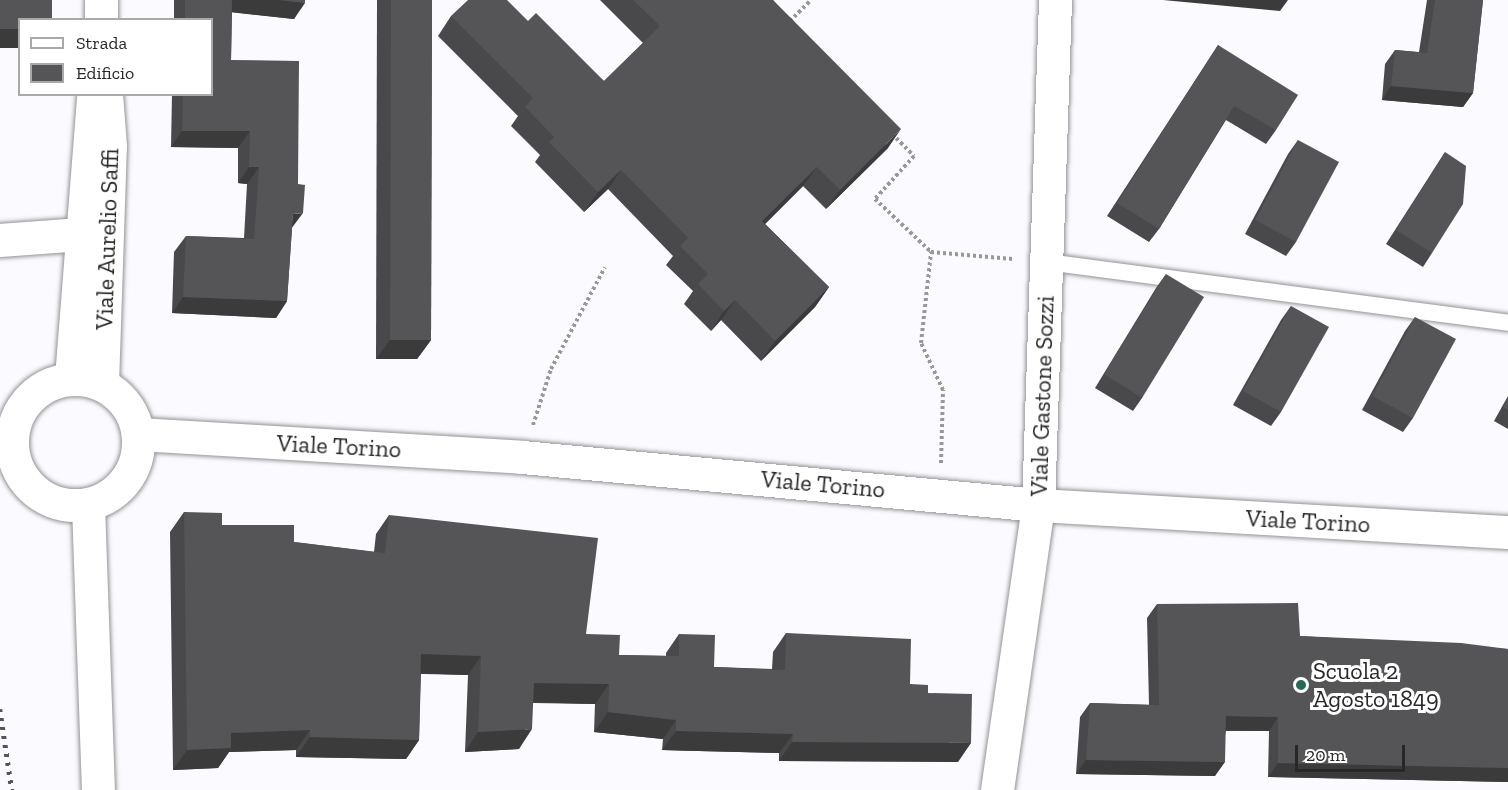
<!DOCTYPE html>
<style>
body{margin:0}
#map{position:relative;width:1508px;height:790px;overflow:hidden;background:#fbfafe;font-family:"Zilla Slab",serif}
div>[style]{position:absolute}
.path>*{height:4px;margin-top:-2px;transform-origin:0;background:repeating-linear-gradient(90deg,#98979a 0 3px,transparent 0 6px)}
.roads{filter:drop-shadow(0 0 2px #949396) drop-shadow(0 0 2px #949396)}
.service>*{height:16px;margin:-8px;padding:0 8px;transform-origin:8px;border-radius:8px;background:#fff}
.minor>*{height:33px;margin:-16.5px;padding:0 16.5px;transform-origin:16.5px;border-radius:16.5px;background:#fff}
.tertiary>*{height:33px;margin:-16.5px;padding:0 16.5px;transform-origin:16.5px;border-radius:16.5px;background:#fff}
.tertiary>.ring{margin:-16.5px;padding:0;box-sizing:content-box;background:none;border:33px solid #fff;border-radius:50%}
.rail>*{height:4.5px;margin-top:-2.25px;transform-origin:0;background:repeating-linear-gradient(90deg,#545455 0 3px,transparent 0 9px)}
.wall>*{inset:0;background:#49484a}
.shaded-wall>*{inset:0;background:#3c3b3c}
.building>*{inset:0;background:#555456}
.dots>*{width:16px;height:16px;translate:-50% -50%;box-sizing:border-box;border:3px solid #fff;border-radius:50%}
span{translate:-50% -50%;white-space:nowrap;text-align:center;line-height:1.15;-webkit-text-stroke:6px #fff;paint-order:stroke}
.street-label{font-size:24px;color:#272728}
.poi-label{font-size:24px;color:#272728}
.left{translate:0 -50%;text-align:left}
.legend{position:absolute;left:18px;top:18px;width:195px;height:78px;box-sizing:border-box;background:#fff;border:2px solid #a9a9a9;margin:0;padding:8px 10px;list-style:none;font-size:18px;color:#272728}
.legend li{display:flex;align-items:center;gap:12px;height:30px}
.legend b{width:30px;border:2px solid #a9a9a9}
.scale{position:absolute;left:1295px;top:745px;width:110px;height:27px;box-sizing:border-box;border:3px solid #272728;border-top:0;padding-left:8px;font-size:18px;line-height:21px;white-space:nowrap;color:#272728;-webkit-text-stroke:4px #fff;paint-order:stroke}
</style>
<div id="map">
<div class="path">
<div style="left:790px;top:21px;width:30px;rotate:-45deg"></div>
<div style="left:892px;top:134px;width:31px;rotate:45deg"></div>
<div style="left:914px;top:156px;width:58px;rotate:132.2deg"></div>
<div style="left:875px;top:199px;width:77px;rotate:43.4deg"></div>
<div style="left:533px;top:425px;width:59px;rotate:-72.2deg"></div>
<div style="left:551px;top:369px;width:115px;rotate:-62.1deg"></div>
<div style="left:941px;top:463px;width:73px;rotate:-88.4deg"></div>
<div style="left:943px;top:390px;width:52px;rotate:-115.1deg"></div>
<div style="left:921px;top:343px;width:92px;rotate:-83.7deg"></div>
<div style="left:931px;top:252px;width:82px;rotate:4.9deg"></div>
</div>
<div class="roads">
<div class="service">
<div style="left:1047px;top:262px;width:465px;rotate:7.5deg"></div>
</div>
<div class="minor">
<div style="left:0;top:240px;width:82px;rotate:-4.2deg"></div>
<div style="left:138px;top:434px;width:385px;rotate:3.4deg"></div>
<div style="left:522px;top:457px;width:518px;rotate:5.31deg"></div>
<div style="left:1038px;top:505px;width:471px;rotate:3.3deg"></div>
<div style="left:997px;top:790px;width:288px;rotate:-81.8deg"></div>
<div style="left:1038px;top:505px;width:505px;rotate:-88.07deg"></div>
</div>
<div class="tertiary">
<div style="left:101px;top:0;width:20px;rotate:90deg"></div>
<div style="left:71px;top:378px;width:280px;rotate:-85.5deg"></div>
<div class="ring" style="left:12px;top:379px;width:93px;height:93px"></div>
<div style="left:102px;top:384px;width:238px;rotate:-88.1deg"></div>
<div style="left:110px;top:146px;width:52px;rotate:-94.4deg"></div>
<div style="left:88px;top:505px;width:285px;rotate:88deg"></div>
</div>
</div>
<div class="rail">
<div style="left:0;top:709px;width:82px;rotate:81.6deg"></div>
</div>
<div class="wall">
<div style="clip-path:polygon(174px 0,305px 0,294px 19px,232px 12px,231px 60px,292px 228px,287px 301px,276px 318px,172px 313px,174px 252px,186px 236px,244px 238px,247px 184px,238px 183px,238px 148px,171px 147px,172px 94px,212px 94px,212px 20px,174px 20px)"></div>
<div style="clip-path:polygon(377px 0,432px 0,431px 340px,417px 359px,376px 359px)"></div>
<div style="clip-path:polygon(600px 0,773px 0,888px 148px,826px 209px,803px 186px,765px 224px,829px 287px,815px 307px,761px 361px,721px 320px,711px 331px,684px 304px,693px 291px,666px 265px,673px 256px,608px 189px,584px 212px,535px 162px,540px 155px,511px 126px,518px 116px,438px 36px,451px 16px,528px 21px,604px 81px,643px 43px)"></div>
<div style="clip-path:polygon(1427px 0,1483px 0,1473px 93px,1463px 107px,1382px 100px,1385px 64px,1395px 50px,1419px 52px)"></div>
<div style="clip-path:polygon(1218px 45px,1276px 130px,1266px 144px,1226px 120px,1159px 229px,1149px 242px,1107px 216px)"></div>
<div style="clip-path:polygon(1298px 140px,1296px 242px,1286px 256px,1245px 234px,1288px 154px)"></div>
<div style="clip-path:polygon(1445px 152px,1432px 253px,1423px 267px,1386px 244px)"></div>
<div style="clip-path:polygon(1166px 274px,1142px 398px,1133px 411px,1095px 388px,1156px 288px)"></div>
<div style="clip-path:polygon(1291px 306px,1281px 412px,1271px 426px,1233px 405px,1281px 320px)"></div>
<div style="clip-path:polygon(1415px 317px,1413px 418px,1403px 432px,1362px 410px,1405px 331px)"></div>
<div style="clip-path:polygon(1508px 396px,1508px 429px,1494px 421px)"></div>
<div style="clip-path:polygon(184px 512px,222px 525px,294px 542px,374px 552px,376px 534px,389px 515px,619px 655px,666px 656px,666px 653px,679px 634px,714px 667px,772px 669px,773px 652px,786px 633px,910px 684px,928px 693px,958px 762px,779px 761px,779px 753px,662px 750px,663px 739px,594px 732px,595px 704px,533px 703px,519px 749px,465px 752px,468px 675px,421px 674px,419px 740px,406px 759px,296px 757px,296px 750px,229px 752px,218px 768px,173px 770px,170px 532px)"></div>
<div style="clip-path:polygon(1157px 604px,1300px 636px,1508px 649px,1508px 782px,1268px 777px,1269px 731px,1226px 731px,1215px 776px,1076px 774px,1080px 717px,1090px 703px,1149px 705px,1147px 618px)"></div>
</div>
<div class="shaded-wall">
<div style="clip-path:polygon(228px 0,279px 0,305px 3px,294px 19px,220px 11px)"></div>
<div style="clip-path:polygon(1163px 0,1288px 0,1280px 11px)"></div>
<div style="clip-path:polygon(0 29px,20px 29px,20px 48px,0 48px)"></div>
<div style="clip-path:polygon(1391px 86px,1473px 93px,1463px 107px,1382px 100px)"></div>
<div style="clip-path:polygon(901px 129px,888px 148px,826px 209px,840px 190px)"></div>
<div style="clip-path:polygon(182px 131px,250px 131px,238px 148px,171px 147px)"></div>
<div style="clip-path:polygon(249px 167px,259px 167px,247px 184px,238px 183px)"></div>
<div style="clip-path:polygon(817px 167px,803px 186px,749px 240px,762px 221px)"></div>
<div style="clip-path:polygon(621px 170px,608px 189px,584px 212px,598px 192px)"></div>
<div style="clip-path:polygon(303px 213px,291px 229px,293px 214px)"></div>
<div style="clip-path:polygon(829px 287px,815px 307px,761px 361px,775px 341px)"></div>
<div style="clip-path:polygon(183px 297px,287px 301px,276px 318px,172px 313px)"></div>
<div style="clip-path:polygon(735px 300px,721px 320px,711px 331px,724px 311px)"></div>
<div style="clip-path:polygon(390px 340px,431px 340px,417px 359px,376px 359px)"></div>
<div style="clip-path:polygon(421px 654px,481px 656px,468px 675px,408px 673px)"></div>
<div style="clip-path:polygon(534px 683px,609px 684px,595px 704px,521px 702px)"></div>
<div style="clip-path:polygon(608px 712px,676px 720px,663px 739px,594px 732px)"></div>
<div style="clip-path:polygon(1226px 716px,1278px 717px,1269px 731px,1216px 730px)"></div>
<div style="clip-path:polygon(532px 729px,519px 749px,465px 752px,478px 732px)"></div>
<div style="clip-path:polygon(310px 730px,296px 750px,229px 752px,218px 768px,173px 770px,187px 750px,231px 733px)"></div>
<div style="clip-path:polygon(676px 731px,793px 734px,779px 753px,662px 750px)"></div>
<div style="clip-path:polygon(310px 737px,419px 740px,406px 759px,296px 757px)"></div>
<div style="clip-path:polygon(792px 742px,971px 743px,958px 762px,779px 761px)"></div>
<div style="clip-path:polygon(1086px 760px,1225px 762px,1215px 776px,1076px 774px)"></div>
<div style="clip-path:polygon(1278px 763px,1508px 768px,1508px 782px,1268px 777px)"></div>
</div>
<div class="building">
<div style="clip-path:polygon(0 0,52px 0,52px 20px,20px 20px,20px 29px,0 29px)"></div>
<div style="clip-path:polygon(185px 0,232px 0,231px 60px,299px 61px,298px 184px,305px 185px,303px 213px,293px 214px,287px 301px,183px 297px,186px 236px,254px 239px,259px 167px,249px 167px,250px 131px,182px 131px,183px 94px,212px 94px,212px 20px,185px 20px)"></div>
<div style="clip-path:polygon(279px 0,305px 0,305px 3px)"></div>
<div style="clip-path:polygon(391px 0,432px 0,431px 340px,390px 340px)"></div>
<div style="clip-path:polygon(468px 0,507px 0,528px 21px,536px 13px,604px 81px,660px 26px,633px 0,773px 0,901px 129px,840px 190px,817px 167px,762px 221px,829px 287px,775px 341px,735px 300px,724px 311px,698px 284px,708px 274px,680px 246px,688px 238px,621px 170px,598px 192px,549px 142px,554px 137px,525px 107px,533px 98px,451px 16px)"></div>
<div style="clip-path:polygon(1435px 0,1483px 0,1473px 93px,1391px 86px,1395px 50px,1427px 53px)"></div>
<div style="clip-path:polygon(1218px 45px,1298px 95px,1276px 130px,1234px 106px,1159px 229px,1117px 203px)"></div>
<div style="clip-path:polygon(1298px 140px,1339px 162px,1296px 242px,1255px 220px)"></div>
<div style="clip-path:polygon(1445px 152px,1466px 166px,1463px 204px,1432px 253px,1396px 230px)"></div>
<div style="clip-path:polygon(1166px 274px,1204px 297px,1142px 398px,1104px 374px)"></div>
<div style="clip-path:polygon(1291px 306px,1329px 327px,1281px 412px,1243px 391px)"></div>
<div style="clip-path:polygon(1415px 317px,1456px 339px,1413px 418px,1372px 396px)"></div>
<div style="clip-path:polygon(1508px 399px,1508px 410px,1503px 407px)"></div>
<div style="clip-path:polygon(184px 512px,222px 513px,222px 525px,294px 525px,294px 542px,385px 553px,389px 515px,598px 538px,586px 634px,620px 635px,619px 655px,679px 656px,679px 634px,715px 635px,714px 667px,785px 670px,786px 633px,911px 639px,910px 684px,928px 685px,928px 693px,972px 694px,971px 743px,792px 742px,793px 734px,676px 731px,676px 720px,608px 712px,609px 684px,534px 683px,532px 729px,478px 732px,481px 656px,421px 654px,419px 740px,310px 737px,310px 730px,231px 733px,231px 748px,187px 750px)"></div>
<div style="clip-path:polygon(1298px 603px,1300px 636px,1461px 643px,1508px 649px,1508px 768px,1278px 763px,1278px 717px,1226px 716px,1225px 762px,1086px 760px,1090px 703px,1159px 705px,1157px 604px)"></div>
</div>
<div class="dots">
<div style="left:1301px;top:685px;background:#296854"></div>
</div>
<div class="street-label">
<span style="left:107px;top:239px;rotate:-88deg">Viale Aurelio Saffi</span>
<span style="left:1042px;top:396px;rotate:-88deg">Viale Gastone Sozzi</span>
<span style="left:339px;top:446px;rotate:3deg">Viale Torino</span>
<span style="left:823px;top:484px;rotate:5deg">Viale Torino</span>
<span style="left:1308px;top:521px;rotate:3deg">Viale Torino</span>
</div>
<div class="poi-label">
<span class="left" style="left:1313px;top:685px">Scuola 2<br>Agosto 1849</span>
</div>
<ul class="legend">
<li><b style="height:8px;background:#fff"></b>Strada</li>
<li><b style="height:16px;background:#555456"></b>Edificio</li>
</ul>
<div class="scale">20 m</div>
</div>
